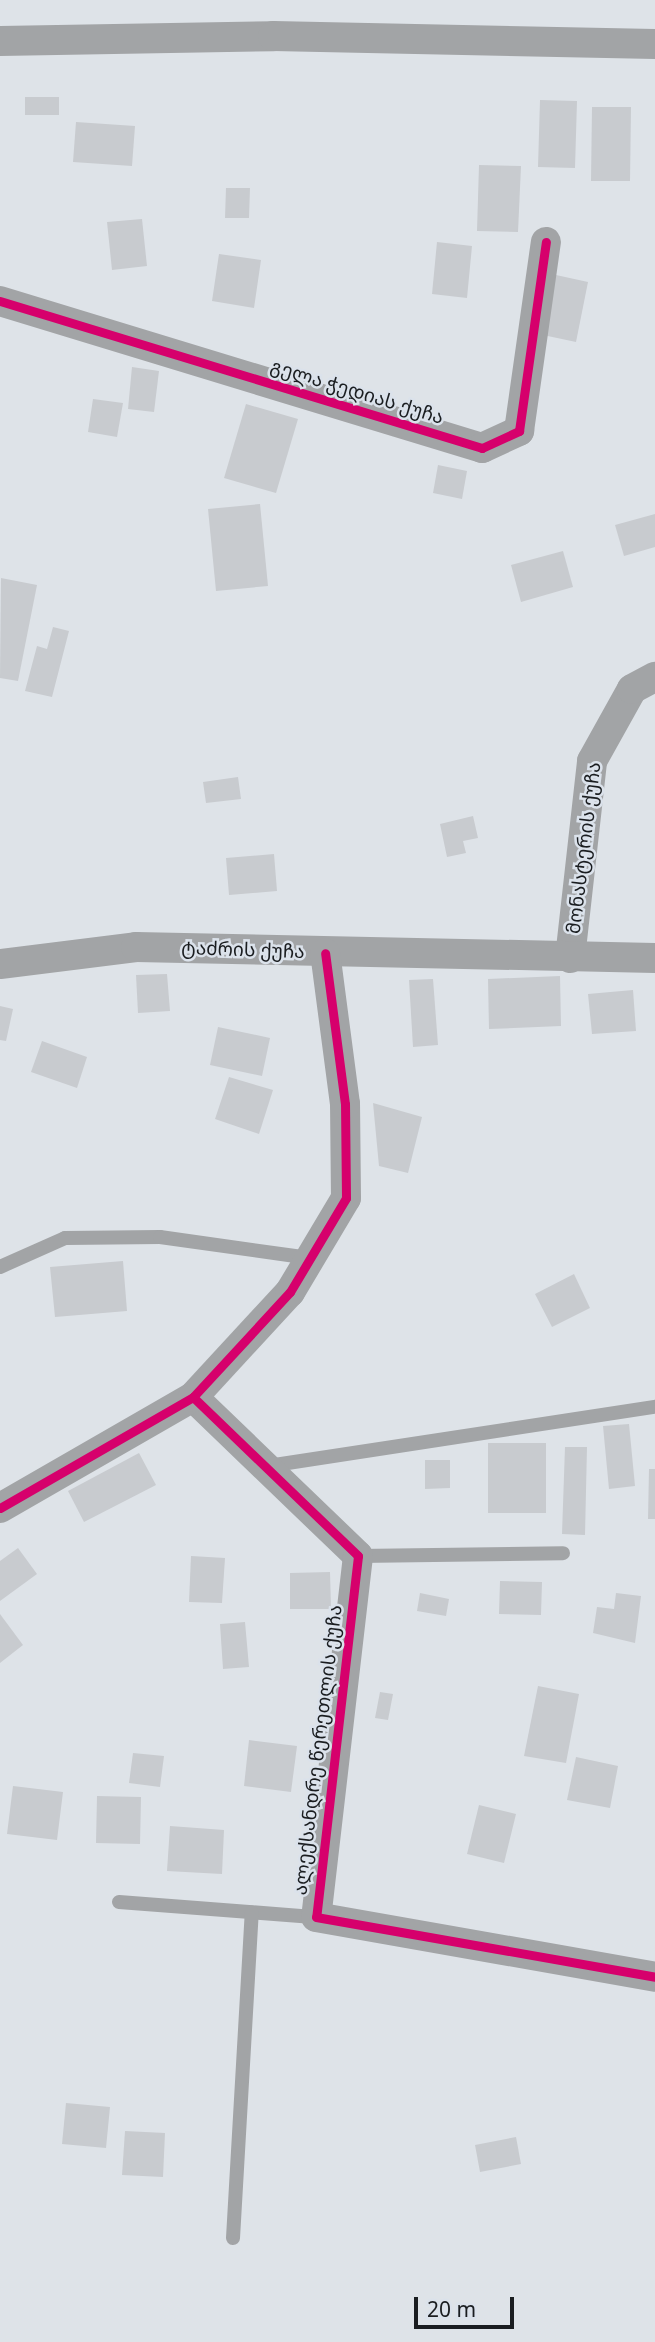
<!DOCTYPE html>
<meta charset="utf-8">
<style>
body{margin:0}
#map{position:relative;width:655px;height:2342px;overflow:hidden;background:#dee3e8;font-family:"Noto Sans","Noto Sans Georgian",sans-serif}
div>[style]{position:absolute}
.building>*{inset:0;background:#c8cbcf}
.lane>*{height:14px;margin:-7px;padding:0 7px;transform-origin:7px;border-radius:7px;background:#a2a4a6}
.street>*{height:30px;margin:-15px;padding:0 15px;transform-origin:15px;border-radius:15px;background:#a2a4a6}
.cycleway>*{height:9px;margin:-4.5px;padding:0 4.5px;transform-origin:4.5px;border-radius:4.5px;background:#d6006c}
span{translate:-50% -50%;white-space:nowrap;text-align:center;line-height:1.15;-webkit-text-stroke:5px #dbe2eb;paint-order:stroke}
.street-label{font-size:19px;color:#1a1d20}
.scale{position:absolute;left:414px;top:2297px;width:100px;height:32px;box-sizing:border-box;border:4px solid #1a1d20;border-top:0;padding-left:9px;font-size:21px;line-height:24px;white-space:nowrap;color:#1a1d20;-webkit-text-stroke:5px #dbe2eb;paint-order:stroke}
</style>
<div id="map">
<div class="building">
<div style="clip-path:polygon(25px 97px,59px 97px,59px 115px,25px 115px)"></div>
<div style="clip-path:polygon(540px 100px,577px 101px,575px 168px,538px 167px)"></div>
<div style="clip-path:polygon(592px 107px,631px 107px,630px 181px,591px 181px)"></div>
<div style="clip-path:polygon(76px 122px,135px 126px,132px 166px,73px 162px)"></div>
<div style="clip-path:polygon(479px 165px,521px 166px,518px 232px,477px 231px)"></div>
<div style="clip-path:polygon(226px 188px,250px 188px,249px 218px,225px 218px)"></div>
<div style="clip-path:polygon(142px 219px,147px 266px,112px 270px,107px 222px)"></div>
<div style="clip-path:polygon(437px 242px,472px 246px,467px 298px,432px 294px)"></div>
<div style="clip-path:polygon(219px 254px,261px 260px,254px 308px,212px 301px)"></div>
<div style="clip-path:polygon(556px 275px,588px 282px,576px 342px,543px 335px)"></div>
<div style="clip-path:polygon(132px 367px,159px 371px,154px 412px,128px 409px)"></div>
<div style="clip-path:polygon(93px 399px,123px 403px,117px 437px,88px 432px)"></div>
<div style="clip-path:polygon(246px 404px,298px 419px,276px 493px,224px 478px)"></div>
<div style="clip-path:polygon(438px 465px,467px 471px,462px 499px,433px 493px)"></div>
<div style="clip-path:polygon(260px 504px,268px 586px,216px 591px,208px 509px)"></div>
<div style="clip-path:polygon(655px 514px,655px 547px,624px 556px,615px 525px)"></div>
<div style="clip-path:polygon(563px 551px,573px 587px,521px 602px,511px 565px)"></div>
<div style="clip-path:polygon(1px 578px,37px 585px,18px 681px,0 678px)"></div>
<div style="clip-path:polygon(53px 627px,69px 631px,52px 697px,25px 691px,37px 646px,47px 649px)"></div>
<div style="clip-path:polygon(238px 777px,241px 799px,206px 803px,203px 782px)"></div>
<div style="clip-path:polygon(473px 816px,478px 838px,463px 841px,466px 853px,447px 857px,440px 824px)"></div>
<div style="clip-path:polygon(274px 854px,277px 891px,229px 895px,226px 858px)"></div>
<div style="clip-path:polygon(167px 974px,170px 1011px,138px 1013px,136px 975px)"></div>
<div style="clip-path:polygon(560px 976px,561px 1026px,489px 1029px,488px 979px)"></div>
<div style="clip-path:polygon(433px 979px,438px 1045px,413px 1047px,409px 980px)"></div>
<div style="clip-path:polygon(633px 990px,636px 1031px,592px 1034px,588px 994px)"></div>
<div style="clip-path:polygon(0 1006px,13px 1009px,6px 1041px,0 1040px)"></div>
<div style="clip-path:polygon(218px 1027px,270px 1038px,262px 1076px,210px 1065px)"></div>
<div style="clip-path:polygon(42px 1041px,87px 1057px,77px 1088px,31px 1072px)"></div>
<div style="clip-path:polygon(229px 1077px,273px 1090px,259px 1134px,215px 1119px)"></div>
<div style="clip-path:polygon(373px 1103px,422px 1117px,408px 1173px,379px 1166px)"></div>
<div style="clip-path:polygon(123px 1261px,127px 1311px,55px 1317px,50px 1267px)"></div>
<div style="clip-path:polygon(574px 1274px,590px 1308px,552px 1327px,535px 1294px)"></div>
<div style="clip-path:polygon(629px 1424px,635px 1486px,609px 1489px,603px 1426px)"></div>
<div style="clip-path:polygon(488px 1443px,546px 1443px,546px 1513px,488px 1513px)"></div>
<div style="clip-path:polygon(565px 1447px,587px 1447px,585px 1535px,562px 1534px)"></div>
<div style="clip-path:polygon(139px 1453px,156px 1485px,84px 1522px,68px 1491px)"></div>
<div style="clip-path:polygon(425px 1460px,450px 1460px,450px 1488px,425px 1489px)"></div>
<div style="clip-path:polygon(649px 1469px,655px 1469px,655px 1519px,648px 1519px)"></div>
<div style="clip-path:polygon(18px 1548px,37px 1574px,0 1601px,0 1561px)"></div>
<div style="clip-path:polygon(191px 1556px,225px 1558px,222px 1603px,189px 1602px)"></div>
<div style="clip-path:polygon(330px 1572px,331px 1609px,290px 1609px,290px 1573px)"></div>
<div style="clip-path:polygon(500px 1581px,542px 1582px,541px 1615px,499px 1614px)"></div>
<div style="clip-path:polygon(420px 1593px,449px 1599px,446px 1616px,417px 1611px)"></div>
<div style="clip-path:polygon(616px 1593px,641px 1596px,635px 1643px,593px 1633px,597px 1607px,614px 1609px)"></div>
<div style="clip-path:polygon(0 1614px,23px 1645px,0 1663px)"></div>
<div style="clip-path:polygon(245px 1622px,249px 1667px,223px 1669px,220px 1624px)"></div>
<div style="clip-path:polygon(538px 1686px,579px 1694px,566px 1763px,524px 1756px)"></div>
<div style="clip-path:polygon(380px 1692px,393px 1694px,388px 1720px,375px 1718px)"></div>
<div style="clip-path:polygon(249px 1740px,297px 1746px,291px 1792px,244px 1786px)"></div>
<div style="clip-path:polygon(133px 1753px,164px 1756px,160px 1787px,129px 1783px)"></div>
<div style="clip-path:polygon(576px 1757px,618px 1766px,610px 1808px,567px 1800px)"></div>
<div style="clip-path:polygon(13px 1786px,63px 1792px,57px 1840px,7px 1834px)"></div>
<div style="clip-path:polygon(97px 1796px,141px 1797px,140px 1844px,96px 1843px)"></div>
<div style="clip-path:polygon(479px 1805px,516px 1814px,504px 1863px,467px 1854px)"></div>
<div style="clip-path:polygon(170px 1826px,224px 1830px,222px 1874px,167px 1871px)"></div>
<div style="clip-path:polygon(66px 2103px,110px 2107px,106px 2148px,62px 2144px)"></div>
<div style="clip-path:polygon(125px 2131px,165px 2133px,163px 2177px,122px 2175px)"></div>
<div style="clip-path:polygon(516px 2137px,521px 2164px,480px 2172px,475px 2145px)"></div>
</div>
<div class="lane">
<div style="left:0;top:1267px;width:71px;rotate:-24deg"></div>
<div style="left:65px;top:1238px;width:95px;rotate:-0.6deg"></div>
<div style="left:160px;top:1237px;width:151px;rotate:8deg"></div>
<div style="left:268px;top:1466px;width:391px;rotate:-8.7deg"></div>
<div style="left:358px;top:1556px;width:205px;rotate:-0.8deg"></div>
<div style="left:119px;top:1902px;width:198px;rotate:4.4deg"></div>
<div style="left:233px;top:2238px;width:326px;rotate:-86.7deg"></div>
</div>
<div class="street">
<div style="left:0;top:41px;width:273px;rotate:-1deg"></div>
<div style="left:273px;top:36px;width:382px;rotate:1.2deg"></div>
<div style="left:0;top:301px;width:504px;rotate:16.96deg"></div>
<div style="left:482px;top:448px;width:41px;rotate:-24.7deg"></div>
<div style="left:519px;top:431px;width:191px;rotate:-81.9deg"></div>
<div style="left:570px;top:958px;width:198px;rotate:-83.6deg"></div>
<div style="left:592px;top:761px;width:82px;rotate:-60.9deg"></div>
<div style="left:632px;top:689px;width:26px;rotate:-28deg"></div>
<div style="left:0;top:964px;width:137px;rotate:-7.1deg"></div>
<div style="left:136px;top:947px;width:519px;rotate:1.21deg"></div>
<div style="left:193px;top:1397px;width:229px;rotate:43.9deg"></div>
<div style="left:358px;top:1556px;width:363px;rotate:96.6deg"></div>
<div style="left:316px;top:1917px;width:344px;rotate:10deg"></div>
<div style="left:0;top:1508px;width:223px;rotate:-29.9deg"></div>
<div style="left:193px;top:1397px;width:143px;rotate:-47.3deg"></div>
<div style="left:290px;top:1292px;width:109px;rotate:-59.2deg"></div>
<div style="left:346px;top:1198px;width:94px;rotate:-90.6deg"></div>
<div style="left:345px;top:1104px;width:152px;rotate:-97.5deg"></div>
</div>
<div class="cycleway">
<div style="left:0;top:301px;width:504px;rotate:16.96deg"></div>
<div style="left:482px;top:448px;width:41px;rotate:-24.7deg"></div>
<div style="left:519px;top:431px;width:191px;rotate:-81.9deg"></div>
<div style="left:193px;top:1397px;width:229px;rotate:43.9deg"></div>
<div style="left:358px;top:1556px;width:363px;rotate:96.6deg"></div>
<div style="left:316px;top:1917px;width:344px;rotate:10deg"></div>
<div style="left:0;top:1508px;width:223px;rotate:-29.9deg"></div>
<div style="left:193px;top:1397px;width:143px;rotate:-47.3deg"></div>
<div style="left:290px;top:1292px;width:109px;rotate:-59.2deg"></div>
<div style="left:346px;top:1198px;width:94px;rotate:-90.6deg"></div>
<div style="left:345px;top:1104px;width:152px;rotate:-97.5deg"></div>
</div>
<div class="street-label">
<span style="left:357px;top:392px;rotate:17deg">გელა ჭედიას ქუჩა</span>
<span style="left:584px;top:848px;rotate:-83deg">მონასტერის ქუჩა</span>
<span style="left:243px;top:950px;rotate:2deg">ტაძრის ქუჩა</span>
<span style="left:318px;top:1750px;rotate:-83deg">ალექსანდრე წერეთლის ქუჩა</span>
</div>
<div class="scale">20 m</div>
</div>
